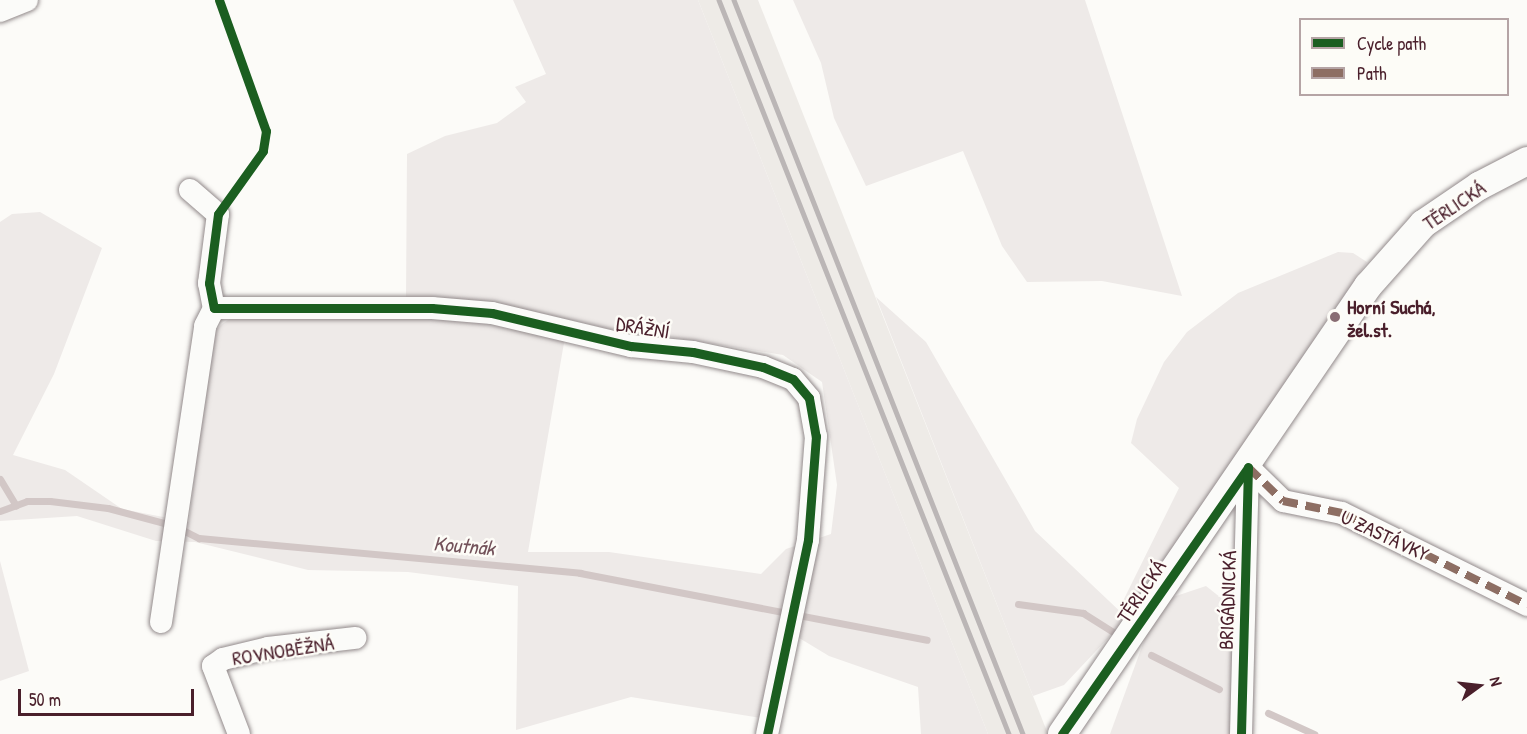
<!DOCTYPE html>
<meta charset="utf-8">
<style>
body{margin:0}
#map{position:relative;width:1527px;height:734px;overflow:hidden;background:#fcfbf8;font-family:"Patrick Hand",sans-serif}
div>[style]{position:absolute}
.built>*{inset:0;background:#eeebe7}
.green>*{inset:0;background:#eeeae8}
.stream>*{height:7px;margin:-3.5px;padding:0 3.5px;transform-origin:3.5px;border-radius:3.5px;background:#d2c7c6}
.roads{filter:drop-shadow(0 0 2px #928a8b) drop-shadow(0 0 2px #928a8b)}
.minor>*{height:22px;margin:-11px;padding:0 11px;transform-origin:11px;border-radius:11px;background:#fbfbf9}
.major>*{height:28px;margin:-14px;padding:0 14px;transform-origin:14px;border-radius:14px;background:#fbfbf9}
.rail>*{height:4.5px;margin:-2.25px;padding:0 2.25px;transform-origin:2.25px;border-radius:2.25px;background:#bbb6b6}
.quiet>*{height:8px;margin-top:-4px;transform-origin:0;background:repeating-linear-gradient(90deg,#8d6e63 0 15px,transparent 0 23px)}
.cycleway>*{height:9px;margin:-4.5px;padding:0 4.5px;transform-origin:4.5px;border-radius:4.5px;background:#1b5e20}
.dots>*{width:16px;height:16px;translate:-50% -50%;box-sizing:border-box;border:3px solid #fdfcf7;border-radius:50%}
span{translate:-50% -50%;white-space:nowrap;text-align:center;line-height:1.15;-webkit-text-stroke:5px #fdfcf7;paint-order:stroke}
.street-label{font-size:20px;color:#4a1f2b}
.poi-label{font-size:20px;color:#4a1f2b;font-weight:700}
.left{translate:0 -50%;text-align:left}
.water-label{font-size:21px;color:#73525a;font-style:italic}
.legend{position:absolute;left:1299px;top:18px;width:210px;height:78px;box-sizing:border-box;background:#fdfcf7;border:2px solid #b5a4a5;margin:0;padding:8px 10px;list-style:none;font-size:18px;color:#4a1f2b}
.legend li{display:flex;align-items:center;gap:12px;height:30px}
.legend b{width:30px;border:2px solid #b5a4a5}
.north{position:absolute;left:1449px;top:656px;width:60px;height:60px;-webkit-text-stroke:4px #fdfcf7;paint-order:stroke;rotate:75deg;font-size:16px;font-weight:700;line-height:24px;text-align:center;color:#4a1f2b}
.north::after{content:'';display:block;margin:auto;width:21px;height:27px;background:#4a1f2b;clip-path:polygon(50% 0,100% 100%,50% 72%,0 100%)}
.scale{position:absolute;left:18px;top:689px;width:176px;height:27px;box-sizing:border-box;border:3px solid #4a1f2b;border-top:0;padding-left:8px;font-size:18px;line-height:21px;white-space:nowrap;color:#4a1f2b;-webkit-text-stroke:4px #fdfcf7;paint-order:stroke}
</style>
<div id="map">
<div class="built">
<div style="clip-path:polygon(698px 0,758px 0,1048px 734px,988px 734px)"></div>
</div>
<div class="green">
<div style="clip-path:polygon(513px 0,698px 0,988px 734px,921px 734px,918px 687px,829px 656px,781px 627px,761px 718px,631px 697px,516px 730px,518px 586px,408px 572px,308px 570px,195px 542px,156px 541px,77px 516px,0 521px,0 222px,12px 214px,40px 212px,102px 248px,54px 374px,13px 455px,65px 470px,122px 509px,189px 522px,211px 335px,222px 324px,241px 312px,422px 316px,494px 323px,565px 337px,528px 552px,609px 552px,761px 574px,786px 549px,831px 534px,837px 485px,822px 382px,783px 355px,659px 335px,658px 324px,652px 333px,640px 336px,523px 309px,406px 297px,407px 154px,445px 136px,497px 123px,526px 102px,515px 87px,546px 74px)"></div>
<div style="clip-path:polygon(793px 0,1085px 0,1182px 296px,1102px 281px,1027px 282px,1002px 246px,963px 151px,866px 186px,834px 118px,821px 63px)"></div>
<div style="clip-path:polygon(1338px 252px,1353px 253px,1367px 262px,1134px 606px,1123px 601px,1179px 488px,1131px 443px,1137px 419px,1164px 362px,1187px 332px,1238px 293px)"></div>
<div style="clip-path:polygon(876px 297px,926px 342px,1035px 531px,1127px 618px,1064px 685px,1033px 696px)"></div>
<div style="clip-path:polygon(0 561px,29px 671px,0 681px)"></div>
<div style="clip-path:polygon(1206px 586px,1235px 609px,1233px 734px,1110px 734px,1148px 630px,1170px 598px)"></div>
</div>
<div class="stream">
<div style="left:0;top:479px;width:31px;rotate:59deg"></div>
<div style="left:0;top:511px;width:29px;rotate:-20deg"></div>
<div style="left:27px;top:501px;width:23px"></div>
<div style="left:50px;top:501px;width:58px;rotate:6.9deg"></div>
<div style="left:108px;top:508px;width:69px;rotate:15deg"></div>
<div style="left:175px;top:526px;width:27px;rotate:27deg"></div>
<div style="left:199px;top:538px;width:383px;rotate:5.2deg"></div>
<div style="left:580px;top:573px;width:353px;rotate:10.9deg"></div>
<div style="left:1018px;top:604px;width:66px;rotate:7.9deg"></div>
<div style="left:1083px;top:613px;width:41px;rotate:32.2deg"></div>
<div style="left:1151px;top:655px;width:76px;rotate:26.6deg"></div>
<div style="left:1268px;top:713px;width:51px;rotate:24.5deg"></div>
</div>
<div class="roads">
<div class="minor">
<div style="left:0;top:11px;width:29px;rotate:-22deg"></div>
<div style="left:190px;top:190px;width:37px;rotate:41deg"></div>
<div style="left:218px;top:214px;width:70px;rotate:97.4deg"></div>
<div style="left:209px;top:283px;width:25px;rotate:79deg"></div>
<div style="left:214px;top:308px;width:218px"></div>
<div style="left:432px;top:308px;width:60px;rotate:4.8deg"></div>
<div style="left:492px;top:313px;width:143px;rotate:13.4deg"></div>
<div style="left:631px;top:346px;width:62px;rotate:5.5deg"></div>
<div style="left:693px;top:352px;width:72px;rotate:12.1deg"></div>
<div style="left:763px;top:367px;width:32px;rotate:22deg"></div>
<div style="left:793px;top:379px;width:25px;rotate:50deg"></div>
<div style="left:809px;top:398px;width:39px;rotate:80deg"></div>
<div style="left:816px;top:436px;width:104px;rotate:94.4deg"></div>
<div style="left:808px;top:540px;width:198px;rotate:101.9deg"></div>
<div style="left:1248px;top:467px;width:49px;rotate:44.2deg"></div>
<div style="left:1283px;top:501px;width:60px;rotate:11.5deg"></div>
<div style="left:1342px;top:513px;width:207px;rotate:26.4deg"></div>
<div style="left:161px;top:622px;width:299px;rotate:-81.5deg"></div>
<div style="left:205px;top:326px;width:20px;rotate:-63deg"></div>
<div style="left:239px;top:734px;width:73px;rotate:-110.9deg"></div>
<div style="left:213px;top:666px;width:12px;rotate:-35deg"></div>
<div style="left:223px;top:659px;width:46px;rotate:-13.7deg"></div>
<div style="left:268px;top:648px;width:88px;rotate:-6.6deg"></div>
<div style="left:1241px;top:734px;width:267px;rotate:-88.5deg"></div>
</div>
<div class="major">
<div style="left:1062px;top:734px;width:543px;rotate:-55.67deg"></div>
<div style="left:1368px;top:286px;width:83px;rotate:-48.4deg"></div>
<div style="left:1423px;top:224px;width:68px;rotate:-34.2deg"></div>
<div style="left:1479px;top:186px;width:54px;rotate:-27.5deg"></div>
</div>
</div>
<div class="rail">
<div style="left:719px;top:0;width:789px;rotate:68.44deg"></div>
<div style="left:734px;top:0;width:789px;rotate:68.51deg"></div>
</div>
<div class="quiet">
<div style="left:1248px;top:467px;width:49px;rotate:44.2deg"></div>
<div style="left:1283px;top:501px;width:60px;rotate:11.5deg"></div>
<div style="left:1342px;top:513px;width:207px;rotate:26.4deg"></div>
</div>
<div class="cycleway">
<div style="left:219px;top:0;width:139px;rotate:70.3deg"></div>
<div style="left:266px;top:131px;width:20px;rotate:99deg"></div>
<div style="left:263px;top:151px;width:77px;rotate:125.5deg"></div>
<div style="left:218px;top:214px;width:70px;rotate:97.4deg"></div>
<div style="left:209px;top:283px;width:25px;rotate:79deg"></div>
<div style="left:214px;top:308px;width:218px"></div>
<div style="left:432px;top:308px;width:60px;rotate:4.8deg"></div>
<div style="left:492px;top:313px;width:143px;rotate:13.4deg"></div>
<div style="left:631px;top:346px;width:62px;rotate:5.5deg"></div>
<div style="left:693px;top:352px;width:72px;rotate:12.1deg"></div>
<div style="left:763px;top:367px;width:32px;rotate:22deg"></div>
<div style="left:793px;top:379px;width:25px;rotate:50deg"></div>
<div style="left:809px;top:398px;width:39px;rotate:80deg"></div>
<div style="left:816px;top:436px;width:104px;rotate:94.4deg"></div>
<div style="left:808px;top:540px;width:198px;rotate:101.9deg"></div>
<div style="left:1062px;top:734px;width:325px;rotate:-55.1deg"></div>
<div style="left:1241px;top:734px;width:267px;rotate:-88.5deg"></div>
</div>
<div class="dots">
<div style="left:1335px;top:317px;background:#886c73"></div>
</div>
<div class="street-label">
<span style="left:1454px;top:205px;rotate:-34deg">TĚRLICKÁ</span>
<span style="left:643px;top:327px;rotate:9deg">DRÁŽNÍ</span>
<span style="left:1385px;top:535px;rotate:25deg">U ZASTÁVKY</span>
<span style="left:1141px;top:591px;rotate:-56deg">TĚRLICKÁ</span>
<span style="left:1227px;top:600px;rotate:-88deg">BRIGÁDNICKÁ</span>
<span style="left:283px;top:650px;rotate:-9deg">ROVNOBĚŽNÁ</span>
</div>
<div class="poi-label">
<span class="left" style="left:1347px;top:318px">Horní Suchá,<br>žel.st.</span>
</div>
<div class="water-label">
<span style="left:464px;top:546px;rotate:5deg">Koutnák</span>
</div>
<ul class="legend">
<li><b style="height:8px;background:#1b5e20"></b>Cycle path</li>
<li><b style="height:8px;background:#8d6e63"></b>Path</li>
</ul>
<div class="north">N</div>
<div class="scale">50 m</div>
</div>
